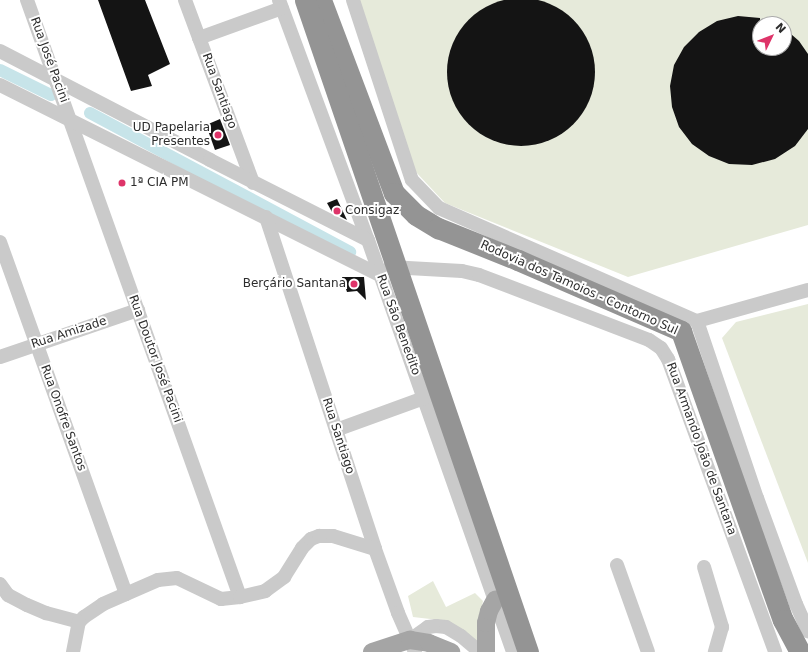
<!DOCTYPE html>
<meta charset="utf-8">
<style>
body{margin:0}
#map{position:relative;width:808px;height:652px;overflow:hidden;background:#fff;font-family:"DejaVu Sans",sans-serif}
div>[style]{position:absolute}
.green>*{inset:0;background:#e6eada}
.canal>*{height:12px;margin:-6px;padding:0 6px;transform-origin:6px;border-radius:6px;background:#c7e4e9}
.building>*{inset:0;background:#141414}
.round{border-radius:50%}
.minor>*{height:14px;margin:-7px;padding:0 7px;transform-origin:7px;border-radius:7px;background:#cacaca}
.major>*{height:18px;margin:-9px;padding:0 9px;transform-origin:9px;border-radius:9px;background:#a5a5a5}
.highway>*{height:21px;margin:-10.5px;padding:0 10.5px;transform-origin:10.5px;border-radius:10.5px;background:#949494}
.highway-bridge>*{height:21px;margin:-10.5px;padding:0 10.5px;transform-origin:10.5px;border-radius:10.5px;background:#949494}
.dots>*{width:11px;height:11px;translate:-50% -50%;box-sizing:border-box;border:2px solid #fff;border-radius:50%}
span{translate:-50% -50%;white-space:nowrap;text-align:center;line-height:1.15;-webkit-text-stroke:4px #fff;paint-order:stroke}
.street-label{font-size:12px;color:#2d2d2d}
.poi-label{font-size:12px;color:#2d2d2d}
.right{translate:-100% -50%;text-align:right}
.left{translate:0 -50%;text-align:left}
.north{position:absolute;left:752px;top:16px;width:40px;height:40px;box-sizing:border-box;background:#fff;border:1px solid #ababab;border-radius:50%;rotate:47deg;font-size:11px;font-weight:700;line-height:16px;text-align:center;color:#2d2d2d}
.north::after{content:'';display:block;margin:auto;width:14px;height:18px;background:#de3469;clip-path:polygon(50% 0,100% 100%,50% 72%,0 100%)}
</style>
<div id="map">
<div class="green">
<div style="clip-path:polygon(evenodd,359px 0,808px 0,808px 225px,628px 277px,445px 203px,414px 170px,359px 0,760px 24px,784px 24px,784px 48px,760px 48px,760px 24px)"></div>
<div style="clip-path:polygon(808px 304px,808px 563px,722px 338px,736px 322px)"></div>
<div style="clip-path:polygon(433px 581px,446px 607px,475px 593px,483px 601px,480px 614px,484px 652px,439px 620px,413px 617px,408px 596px)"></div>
</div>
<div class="canal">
<div style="left:0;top:70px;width:57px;rotate:26.1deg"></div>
<div style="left:90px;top:113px;width:295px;rotate:28.1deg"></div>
</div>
<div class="building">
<div class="round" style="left:447px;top:-2px;width:148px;height:148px"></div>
<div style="clip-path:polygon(98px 0,145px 0,170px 64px,148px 75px,152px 86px,131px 91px)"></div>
<div style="clip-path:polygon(738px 16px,760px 18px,760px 48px,784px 48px,784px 28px,799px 41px,808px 54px,808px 129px,795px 146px,775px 159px,752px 165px,729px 164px,709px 156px,692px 144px,679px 127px,672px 107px,670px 86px,674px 65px,684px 47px,699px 32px,717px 21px)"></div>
<div style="clip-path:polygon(220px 119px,230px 145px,215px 150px,206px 125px)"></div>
<div style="clip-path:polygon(337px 199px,347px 220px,332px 212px,327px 203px)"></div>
<div style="clip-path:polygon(342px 277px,364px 277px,366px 300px,357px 291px,347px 292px)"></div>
</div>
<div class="minor">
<div style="left:27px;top:0;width:634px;rotate:70.36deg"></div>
<div style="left:185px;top:0;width:195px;rotate:69.6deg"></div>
<div style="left:279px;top:0;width:256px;rotate:69.7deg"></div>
<div style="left:368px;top:240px;width:437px;rotate:70.6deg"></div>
<div style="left:353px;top:0;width:189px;rotate:71.9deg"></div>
<div style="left:412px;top:180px;width:39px;rotate:46deg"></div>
<div style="left:439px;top:208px;width:282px;rotate:23.7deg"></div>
<div style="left:697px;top:321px;width:187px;rotate:71.3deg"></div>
<div style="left:757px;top:498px;width:113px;rotate:69.8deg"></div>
<div style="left:796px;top:604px;width:30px;rotate:66deg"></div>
<div style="left:199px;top:38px;width:88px;rotate:-19.9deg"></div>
<div style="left:0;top:51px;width:237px;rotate:27.4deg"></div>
<div style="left:210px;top:160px;width:177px;rotate:26.9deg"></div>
<div style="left:0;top:85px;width:424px;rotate:26.6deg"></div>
<div style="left:266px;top:217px;width:349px;rotate:71.8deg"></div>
<div style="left:375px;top:549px;width:68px;rotate:70.2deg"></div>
<div style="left:398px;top:613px;width:43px;rotate:66.4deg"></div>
<div style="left:0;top:242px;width:374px;rotate:70.3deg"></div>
<div style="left:390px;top:267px;width:72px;rotate:3.2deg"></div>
<div style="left:462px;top:271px;width:17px;rotate:13deg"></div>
<div style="left:479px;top:275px;width:182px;rotate:20.9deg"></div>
<div style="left:649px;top:340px;width:14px;rotate:34deg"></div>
<div style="left:661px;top:348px;width:13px;rotate:58deg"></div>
<div style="left:668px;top:359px;width:312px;rotate:69.9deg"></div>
<div style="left:697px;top:321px;width:115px;rotate:-15.6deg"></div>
<div style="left:0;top:357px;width:146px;rotate:-18.8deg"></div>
<div style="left:336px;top:430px;width:94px;rotate:-20deg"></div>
<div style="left:617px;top:565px;width:92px;rotate:70.4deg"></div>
<div style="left:704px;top:567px;width:63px;rotate:73.3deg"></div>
<div style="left:722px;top:627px;width:26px;rotate:106deg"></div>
<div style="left:0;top:584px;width:14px;rotate:54deg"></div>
<div style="left:8px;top:595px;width:21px;rotate:28deg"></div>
<div style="left:27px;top:605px;width:21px;rotate:23deg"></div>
<div style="left:46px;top:613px;width:34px;rotate:15deg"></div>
<div style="left:79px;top:622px;width:7px;rotate:-45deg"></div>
<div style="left:84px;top:617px;width:23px;rotate:-34deg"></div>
<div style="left:103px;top:604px;width:60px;rotate:-23.6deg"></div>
<div style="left:158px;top:580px;width:19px;rotate:-6deg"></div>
<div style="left:177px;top:578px;width:49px;rotate:25.5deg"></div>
<div style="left:221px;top:599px;width:19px;rotate:-6deg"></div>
<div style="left:240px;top:597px;width:26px;rotate:-13deg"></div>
<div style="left:265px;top:591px;width:24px;rotate:-36deg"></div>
<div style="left:284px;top:577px;width:34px;rotate:-58deg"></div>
<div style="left:302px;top:548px;width:13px;rotate:-45deg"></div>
<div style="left:311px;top:539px;width:9px;rotate:-21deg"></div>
<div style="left:319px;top:536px;width:14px"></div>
<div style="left:333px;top:536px;width:44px;rotate:17.2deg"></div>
<div style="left:410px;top:640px;width:22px;rotate:-36deg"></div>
<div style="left:428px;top:627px;width:8px;rotate:-7deg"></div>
<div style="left:436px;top:626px;width:10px;rotate:6deg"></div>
<div style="left:446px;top:627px;width:17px;rotate:31deg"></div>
<div style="left:461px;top:636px;width:25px;rotate:40deg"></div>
<div style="left:73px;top:652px;width:31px;rotate:-79deg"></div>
</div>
<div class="major">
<div style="left:372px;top:652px;width:40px;rotate:-18deg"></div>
<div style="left:410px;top:640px;width:19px;rotate:9deg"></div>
<div style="left:429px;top:643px;width:24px;rotate:22deg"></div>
<div style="left:486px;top:652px;width:29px;rotate:-90deg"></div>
<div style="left:486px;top:623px;width:12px;rotate:-76deg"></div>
<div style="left:489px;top:611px;width:13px;rotate:-61deg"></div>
</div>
<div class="highway">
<div style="left:321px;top:0;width:206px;rotate:69.3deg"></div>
<div style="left:394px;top:193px;width:31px;rotate:45deg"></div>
<div style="left:416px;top:215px;width:26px;rotate:31deg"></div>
<div style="left:438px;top:228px;width:86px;rotate:21.8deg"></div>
<div style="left:518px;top:260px;width:178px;rotate:23.5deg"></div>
<div style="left:681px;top:331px;width:306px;rotate:70.6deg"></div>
<div style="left:783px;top:620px;width:36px;rotate:62deg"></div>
</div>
<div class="highway-bridge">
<div style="left:305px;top:0;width:689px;rotate:71.12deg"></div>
</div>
<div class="dots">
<div style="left:218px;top:135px;background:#de3469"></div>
<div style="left:122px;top:183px;background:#de3469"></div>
<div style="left:337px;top:211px;background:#de3469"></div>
<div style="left:354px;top:284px;background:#de3469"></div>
</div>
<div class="street-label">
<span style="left:49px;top:60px;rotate:70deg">Rua José Pacini</span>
<span style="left:219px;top:91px;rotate:70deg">Rua Santiago</span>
<span style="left:579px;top:288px;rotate:24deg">Rodovia dos Tamoios - Contorno Sul</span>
<span style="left:398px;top:325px;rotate:70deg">Rua São Benedito</span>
<span style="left:69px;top:333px;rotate:-18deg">Rua Amizade</span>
<span style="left:155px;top:359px;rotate:70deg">Rua Doutor José Pacini</span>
<span style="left:63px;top:418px;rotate:70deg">Rua Onofre Santos</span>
<span style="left:338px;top:436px;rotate:72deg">Rua Santiago</span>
<span style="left:701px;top:449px;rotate:70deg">Rua Armando João de Santana</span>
</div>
<div class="poi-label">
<span class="right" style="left:210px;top:135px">UD Papelaria<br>Presentes</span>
<span class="left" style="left:130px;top:183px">1ª CIA PM</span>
<span class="left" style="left:345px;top:211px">Consigaz</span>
<span class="right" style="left:346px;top:284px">Berçário Santana</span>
</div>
<div class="north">N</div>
</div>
